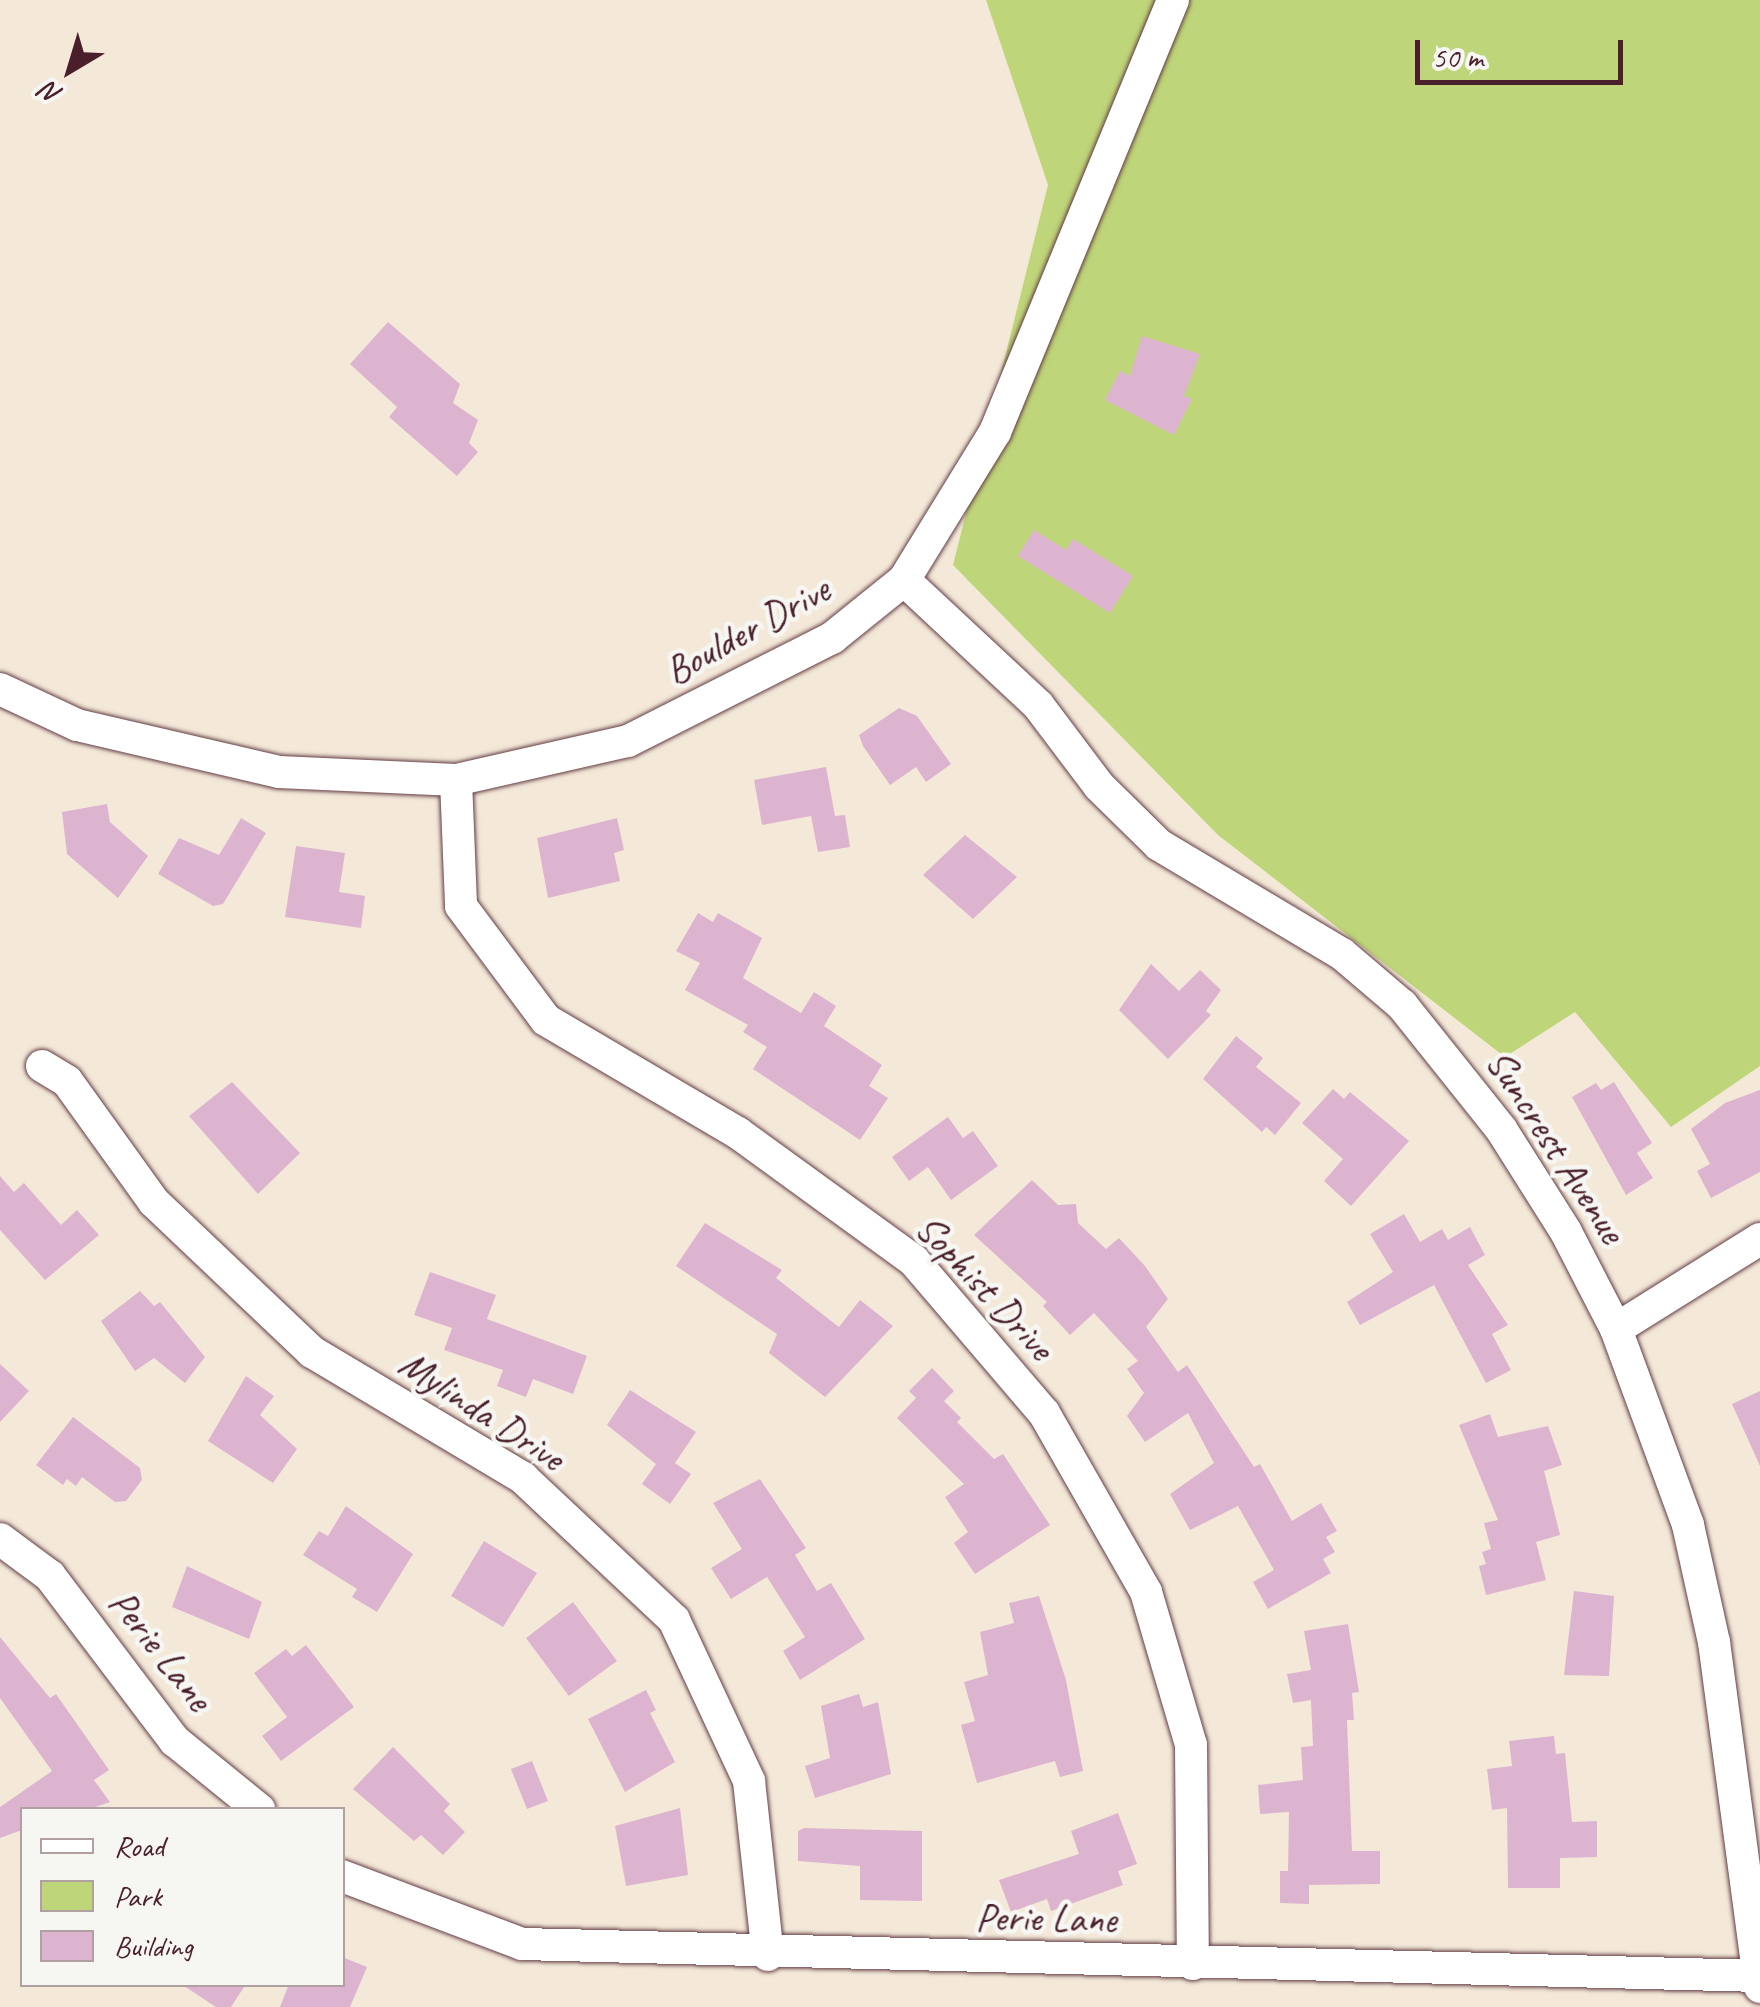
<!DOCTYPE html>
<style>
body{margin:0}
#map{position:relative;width:1760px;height:2007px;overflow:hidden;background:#f4e9d9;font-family:Caveat,sans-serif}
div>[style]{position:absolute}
.green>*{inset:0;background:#bfd579}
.building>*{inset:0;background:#ddb4d0}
.roads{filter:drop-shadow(0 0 2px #643d45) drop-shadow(0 0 2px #643d45)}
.minor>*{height:32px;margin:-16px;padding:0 16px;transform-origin:16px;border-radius:16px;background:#fff}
span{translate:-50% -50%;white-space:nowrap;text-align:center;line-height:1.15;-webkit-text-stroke:9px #f6f6f2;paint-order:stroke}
.street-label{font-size:40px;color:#4a1f2b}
.legend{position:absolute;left:20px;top:1807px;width:325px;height:180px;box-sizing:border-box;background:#f6f6f2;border:2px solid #b1a0a2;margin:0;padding:12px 18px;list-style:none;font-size:30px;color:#4a1f2b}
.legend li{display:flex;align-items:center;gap:20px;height:50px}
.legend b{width:50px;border:2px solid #b1a0a2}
.north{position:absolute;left:20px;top:20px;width:100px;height:100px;-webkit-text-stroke:8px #f6f6f2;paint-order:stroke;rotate:218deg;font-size:28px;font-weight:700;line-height:40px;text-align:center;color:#4a1f2b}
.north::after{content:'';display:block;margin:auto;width:35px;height:45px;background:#4a1f2b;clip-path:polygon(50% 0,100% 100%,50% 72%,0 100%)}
.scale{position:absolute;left:1415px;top:40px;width:208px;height:45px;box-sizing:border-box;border:5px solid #4a1f2b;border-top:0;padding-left:12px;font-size:30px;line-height:35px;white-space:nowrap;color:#4a1f2b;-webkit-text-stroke:8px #f6f6f2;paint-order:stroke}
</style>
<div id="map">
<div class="green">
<div style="clip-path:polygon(986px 0,1760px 0,1760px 1066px,1671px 1127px,1575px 1012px,1505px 1057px,1218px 835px,953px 565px,1048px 185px)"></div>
</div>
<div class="building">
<div style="clip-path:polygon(388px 322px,460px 384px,453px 403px,478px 420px,469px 443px,478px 452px,457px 476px,389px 417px,397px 407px,350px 364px)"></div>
<div style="clip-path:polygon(1142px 336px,1200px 354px,1184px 396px,1192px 399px,1174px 435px,1105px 400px,1120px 371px,1130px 376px)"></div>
<div style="clip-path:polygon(1034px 530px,1066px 550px,1073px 539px,1133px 576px,1110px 613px,1018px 556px)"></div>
<div style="clip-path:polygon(899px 708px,917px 716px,951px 764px,926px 782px,916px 767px,890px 785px,863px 746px,859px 735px)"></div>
<div style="clip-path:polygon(826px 767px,835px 816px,845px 815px,850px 847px,818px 852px,811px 816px,762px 825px,754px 780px)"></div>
<div style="clip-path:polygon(107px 804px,110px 822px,148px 856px,118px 898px,67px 854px,62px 812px)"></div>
<div style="clip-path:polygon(241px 818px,266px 833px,223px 904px,213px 906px,158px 874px,179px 838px,219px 855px)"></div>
<div style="clip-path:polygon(617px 818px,624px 850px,614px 853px,620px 881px,548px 898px,537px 838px)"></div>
<div style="clip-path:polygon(965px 835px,1017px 877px,973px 919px,923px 875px)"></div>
<div style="clip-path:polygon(296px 846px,345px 853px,339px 892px,365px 896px,361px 928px,285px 917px)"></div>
<div style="clip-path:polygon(698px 913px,713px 922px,718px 913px,762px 938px,743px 978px,801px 1013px,814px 992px,836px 1006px,824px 1026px,882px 1065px,869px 1086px,888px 1098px,860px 1140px,753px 1069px,767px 1047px,743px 1032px,748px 1025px,685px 990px,700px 963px,676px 951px)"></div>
<div style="clip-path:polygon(1151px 964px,1179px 991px,1200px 970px,1221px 990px,1206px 1011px,1211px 1015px,1168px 1059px,1119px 1010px)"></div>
<div style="clip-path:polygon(1236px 1036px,1263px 1058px,1256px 1067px,1301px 1103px,1275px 1135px,1266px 1127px,1262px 1132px,1203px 1079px)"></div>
<div style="clip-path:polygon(232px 1082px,300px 1153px,258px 1194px,189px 1116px)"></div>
<div style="clip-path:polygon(1614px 1082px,1652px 1143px,1637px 1153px,1653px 1178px,1626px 1195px,1572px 1097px,1596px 1083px,1601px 1090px)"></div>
<div style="clip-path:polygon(1333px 1089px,1344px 1099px,1350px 1092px,1409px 1141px,1351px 1206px,1324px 1181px,1343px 1159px,1302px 1123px)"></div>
<div style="clip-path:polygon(1760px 1090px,1760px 1172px,1711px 1198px,1697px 1171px,1710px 1164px,1691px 1129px,1725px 1103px)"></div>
<div style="clip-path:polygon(948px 1117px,963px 1138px,973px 1131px,998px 1166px,951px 1200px,928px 1167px,909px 1181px,892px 1157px)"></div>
<div style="clip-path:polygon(0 1176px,14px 1192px,24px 1183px,61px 1225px,77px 1210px,99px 1235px,45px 1280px,0 1230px)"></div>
<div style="clip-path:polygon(1032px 1180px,1058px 1205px,1076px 1204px,1078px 1223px,1106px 1249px,1119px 1238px,1145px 1266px,1168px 1299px,1146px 1327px,1178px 1372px,1187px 1365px,1254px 1467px,1260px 1464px,1292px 1521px,1321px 1503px,1337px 1531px,1326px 1537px,1335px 1552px,1323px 1559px,1331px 1573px,1268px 1609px,1253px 1582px,1274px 1570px,1238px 1506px,1190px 1530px,1170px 1494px,1214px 1463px,1188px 1413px,1145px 1442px,1127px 1416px,1144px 1393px,1127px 1369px,1138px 1361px,1094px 1313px,1070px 1335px,1043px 1306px,1047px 1302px,974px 1235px)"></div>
<div style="clip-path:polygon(1404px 1214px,1420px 1242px,1442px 1229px,1448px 1240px,1470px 1227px,1485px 1255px,1468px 1265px,1508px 1325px,1492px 1334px,1511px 1370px,1486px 1383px,1434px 1285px,1360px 1325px,1347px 1302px,1393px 1272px,1370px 1234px)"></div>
<div style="clip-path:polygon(705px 1223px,782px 1270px,776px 1278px,839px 1327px,860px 1300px,893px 1326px,825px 1397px,769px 1353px,777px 1334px,676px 1266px)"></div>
<div style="clip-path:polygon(430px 1272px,496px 1295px,487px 1319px,587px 1356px,573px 1394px,533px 1379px,526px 1397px,497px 1386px,503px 1370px,444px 1350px,452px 1328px,414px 1315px)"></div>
<div style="clip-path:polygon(140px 1291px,154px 1306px,160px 1302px,205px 1357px,185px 1383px,154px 1358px,135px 1371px,101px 1321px)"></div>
<div style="clip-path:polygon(0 1364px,29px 1391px,0 1422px)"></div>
<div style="clip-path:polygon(932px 1368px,954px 1391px,944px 1401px,961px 1418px,957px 1422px,994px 1459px,1003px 1454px,1050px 1525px,975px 1574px,954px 1543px,968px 1532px,945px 1497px,964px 1484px,897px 1418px,916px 1398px,909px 1391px)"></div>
<div style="clip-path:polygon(246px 1376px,274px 1396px,260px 1415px,297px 1449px,273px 1483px,208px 1441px)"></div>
<div style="clip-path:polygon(630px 1390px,696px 1432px,675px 1463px,691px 1474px,670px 1504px,642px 1484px,656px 1464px,607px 1425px)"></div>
<div style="clip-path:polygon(1760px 1391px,1760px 1466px,1732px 1404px)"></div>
<div style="clip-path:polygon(1490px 1414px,1498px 1437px,1548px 1426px,1562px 1465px,1544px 1471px,1560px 1535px,1536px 1542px,1546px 1580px,1486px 1595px,1479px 1566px,1486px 1564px,1482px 1552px,1491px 1549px,1484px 1523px,1498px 1520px,1459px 1425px)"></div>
<div style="clip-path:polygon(73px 1417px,140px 1468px,142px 1480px,126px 1501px,115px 1502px,82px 1477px,76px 1486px,67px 1479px,63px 1485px,36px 1465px)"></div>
<div style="clip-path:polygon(760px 1479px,806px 1548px,795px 1555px,817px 1591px,831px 1583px,865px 1639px,800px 1680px,783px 1651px,805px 1637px,767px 1577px,731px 1599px,711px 1568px,742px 1549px,713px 1503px)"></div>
<div style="clip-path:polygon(346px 1506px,413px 1554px,377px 1612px,352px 1597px,357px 1589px,303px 1555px,319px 1531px,328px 1536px)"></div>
<div style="clip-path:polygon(484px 1541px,537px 1573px,503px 1627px,451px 1596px)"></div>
<div style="clip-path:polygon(187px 1566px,262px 1602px,249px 1639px,172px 1607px)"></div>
<div style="clip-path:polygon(1574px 1591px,1614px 1596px,1609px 1676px,1564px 1675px)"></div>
<div style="clip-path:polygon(1039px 1596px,1066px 1680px,1083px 1771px,1060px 1777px,1055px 1761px,977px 1783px,961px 1725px,975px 1721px,964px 1682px,988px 1675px,980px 1632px,1014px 1623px,1009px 1603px)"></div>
<div style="clip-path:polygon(573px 1602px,617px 1661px,569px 1696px,526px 1638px)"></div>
<div style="clip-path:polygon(1348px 1624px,1359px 1692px,1352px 1693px,1354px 1720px,1347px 1720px,1352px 1851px,1380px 1851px,1380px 1884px,1309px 1885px,1309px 1904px,1280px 1903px,1280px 1871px,1288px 1871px,1289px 1812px,1260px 1814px,1258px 1785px,1303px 1780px,1301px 1747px,1313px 1746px,1311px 1700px,1293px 1703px,1287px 1674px,1311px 1670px,1304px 1631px)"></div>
<div style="clip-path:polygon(0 1637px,50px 1698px,56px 1694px,109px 1770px,94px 1780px,110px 1802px,87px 1810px,22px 1810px,22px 1830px,0 1838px,0 1807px,52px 1771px,0 1698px)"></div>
<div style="clip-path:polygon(306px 1645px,354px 1707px,281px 1761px,262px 1736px,287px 1717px,254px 1673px,286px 1649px,292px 1656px)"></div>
<div style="clip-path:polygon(646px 1690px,656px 1710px,650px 1713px,675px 1762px,625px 1792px,588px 1719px)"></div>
<div style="clip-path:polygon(859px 1694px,863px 1707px,878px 1702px,891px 1774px,815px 1798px,805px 1766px,830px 1758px,821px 1706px)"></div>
<div style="clip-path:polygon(1554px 1736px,1556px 1754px,1565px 1753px,1572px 1822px,1597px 1821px,1597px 1857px,1560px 1858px,1560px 1888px,1508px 1888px,1507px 1808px,1492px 1810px,1487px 1769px,1512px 1766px,1509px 1741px)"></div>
<div style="clip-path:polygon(393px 1747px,450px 1804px,444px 1811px,465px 1832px,443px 1855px,421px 1835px,414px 1841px,353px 1789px)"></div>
<div style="clip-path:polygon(532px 1761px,548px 1801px,527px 1809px,511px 1769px)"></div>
<div style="clip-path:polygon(680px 1808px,688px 1875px,626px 1886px,615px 1826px)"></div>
<div style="clip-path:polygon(1118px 1813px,1137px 1864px,1118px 1871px,1123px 1885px,1051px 1911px,1047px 1899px,1011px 1912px,999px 1880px,1079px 1854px,1071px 1831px)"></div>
<div style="clip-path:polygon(804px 1828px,922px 1831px,922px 1901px,860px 1900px,860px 1866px,798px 1861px,798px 1831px)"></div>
<div style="clip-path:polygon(342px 1957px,367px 1967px,350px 2007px,280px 2007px,289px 1984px,342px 1984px)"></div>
<div style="clip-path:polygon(181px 1984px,246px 1984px,231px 2007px,216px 2007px)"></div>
</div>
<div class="roads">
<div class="minor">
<div style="left:904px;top:580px;width:183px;rotate:43deg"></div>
<div style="left:1038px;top:705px;width:101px;rotate:53deg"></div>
<div style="left:1099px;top:786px;width:84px;rotate:44.5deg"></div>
<div style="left:1159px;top:845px;width:213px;rotate:30.8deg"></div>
<div style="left:1342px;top:954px;width:79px;rotate:40.4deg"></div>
<div style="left:1402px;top:1005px;width:159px;rotate:51.4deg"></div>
<div style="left:1501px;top:1129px;width:122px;rotate:57.7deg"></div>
<div style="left:1566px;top:1232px;width:109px;rotate:62.7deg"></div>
<div style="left:1616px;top:1329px;width:209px;rotate:69.8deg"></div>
<div style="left:1688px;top:1525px;width:120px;rotate:77.5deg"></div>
<div style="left:1714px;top:1642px;width:348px;rotate:82.4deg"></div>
<div style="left:0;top:689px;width:85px;rotate:25.1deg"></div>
<div style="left:77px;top:725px;width:207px;rotate:13.1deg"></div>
<div style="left:279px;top:772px;width:177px;rotate:2.6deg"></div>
<div style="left:456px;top:780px;width:176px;rotate:-12.8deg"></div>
<div style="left:628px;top:741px;width:229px;rotate:-26.8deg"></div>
<div style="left:832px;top:638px;width:92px;rotate:-38.9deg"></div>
<div style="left:904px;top:580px;width:174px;rotate:-58.4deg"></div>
<div style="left:995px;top:432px;width:467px;rotate:-67.6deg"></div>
<div style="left:456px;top:780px;width:126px;rotate:87.7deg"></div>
<div style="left:461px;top:906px;width:142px;rotate:53.3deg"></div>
<div style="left:546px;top:1020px;width:223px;rotate:30.5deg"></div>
<div style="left:738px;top:1133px;width:218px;rotate:36deg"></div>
<div style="left:914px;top:1261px;width:200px;rotate:49.5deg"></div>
<div style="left:1044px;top:1413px;width:206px;rotate:60.3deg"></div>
<div style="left:1146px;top:1592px;width:159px;rotate:73.6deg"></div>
<div style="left:1191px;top:1745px;width:219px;rotate:89.5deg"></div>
<div style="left:42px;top:1066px;width:29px;rotate:31deg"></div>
<div style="left:67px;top:1081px;width:149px;rotate:54.3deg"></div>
<div style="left:154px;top:1202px;width:218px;rotate:43.5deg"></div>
<div style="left:312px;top:1352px;width:246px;rotate:30.8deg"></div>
<div style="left:523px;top:1478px;width:207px;rotate:43.2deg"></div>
<div style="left:674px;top:1620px;width:178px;rotate:65deg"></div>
<div style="left:749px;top:1781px;width:175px;rotate:83.8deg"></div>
<div style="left:1616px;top:1329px;width:170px;rotate:-32deg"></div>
<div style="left:0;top:1539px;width:62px;rotate:36.5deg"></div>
<div style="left:50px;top:1576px;width:207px;rotate:52.9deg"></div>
<div style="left:175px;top:1741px;width:109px;rotate:39.1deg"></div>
<div style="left:342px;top:1876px;width:192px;rotate:20.7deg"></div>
<div style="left:522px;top:1944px;width:1238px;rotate:1.48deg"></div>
</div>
</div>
<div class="street-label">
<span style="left:747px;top:630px;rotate:-29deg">Boulder Drive</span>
<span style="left:1556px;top:1146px;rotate:57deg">Suncrest Avenue</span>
<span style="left:985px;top:1287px;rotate:47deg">Sophist Drive</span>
<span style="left:482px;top:1410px;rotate:33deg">Mylinda Drive</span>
<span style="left:161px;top:1650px;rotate:52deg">Perie Lane</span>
<span style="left:1046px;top:1918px;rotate:1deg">Perie Lane</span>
</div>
<ul class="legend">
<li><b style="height:12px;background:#fff"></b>Road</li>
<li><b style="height:28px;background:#bfd579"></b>Park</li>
<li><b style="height:28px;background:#ddb4d0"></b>Building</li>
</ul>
<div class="north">N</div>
<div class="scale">50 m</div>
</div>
